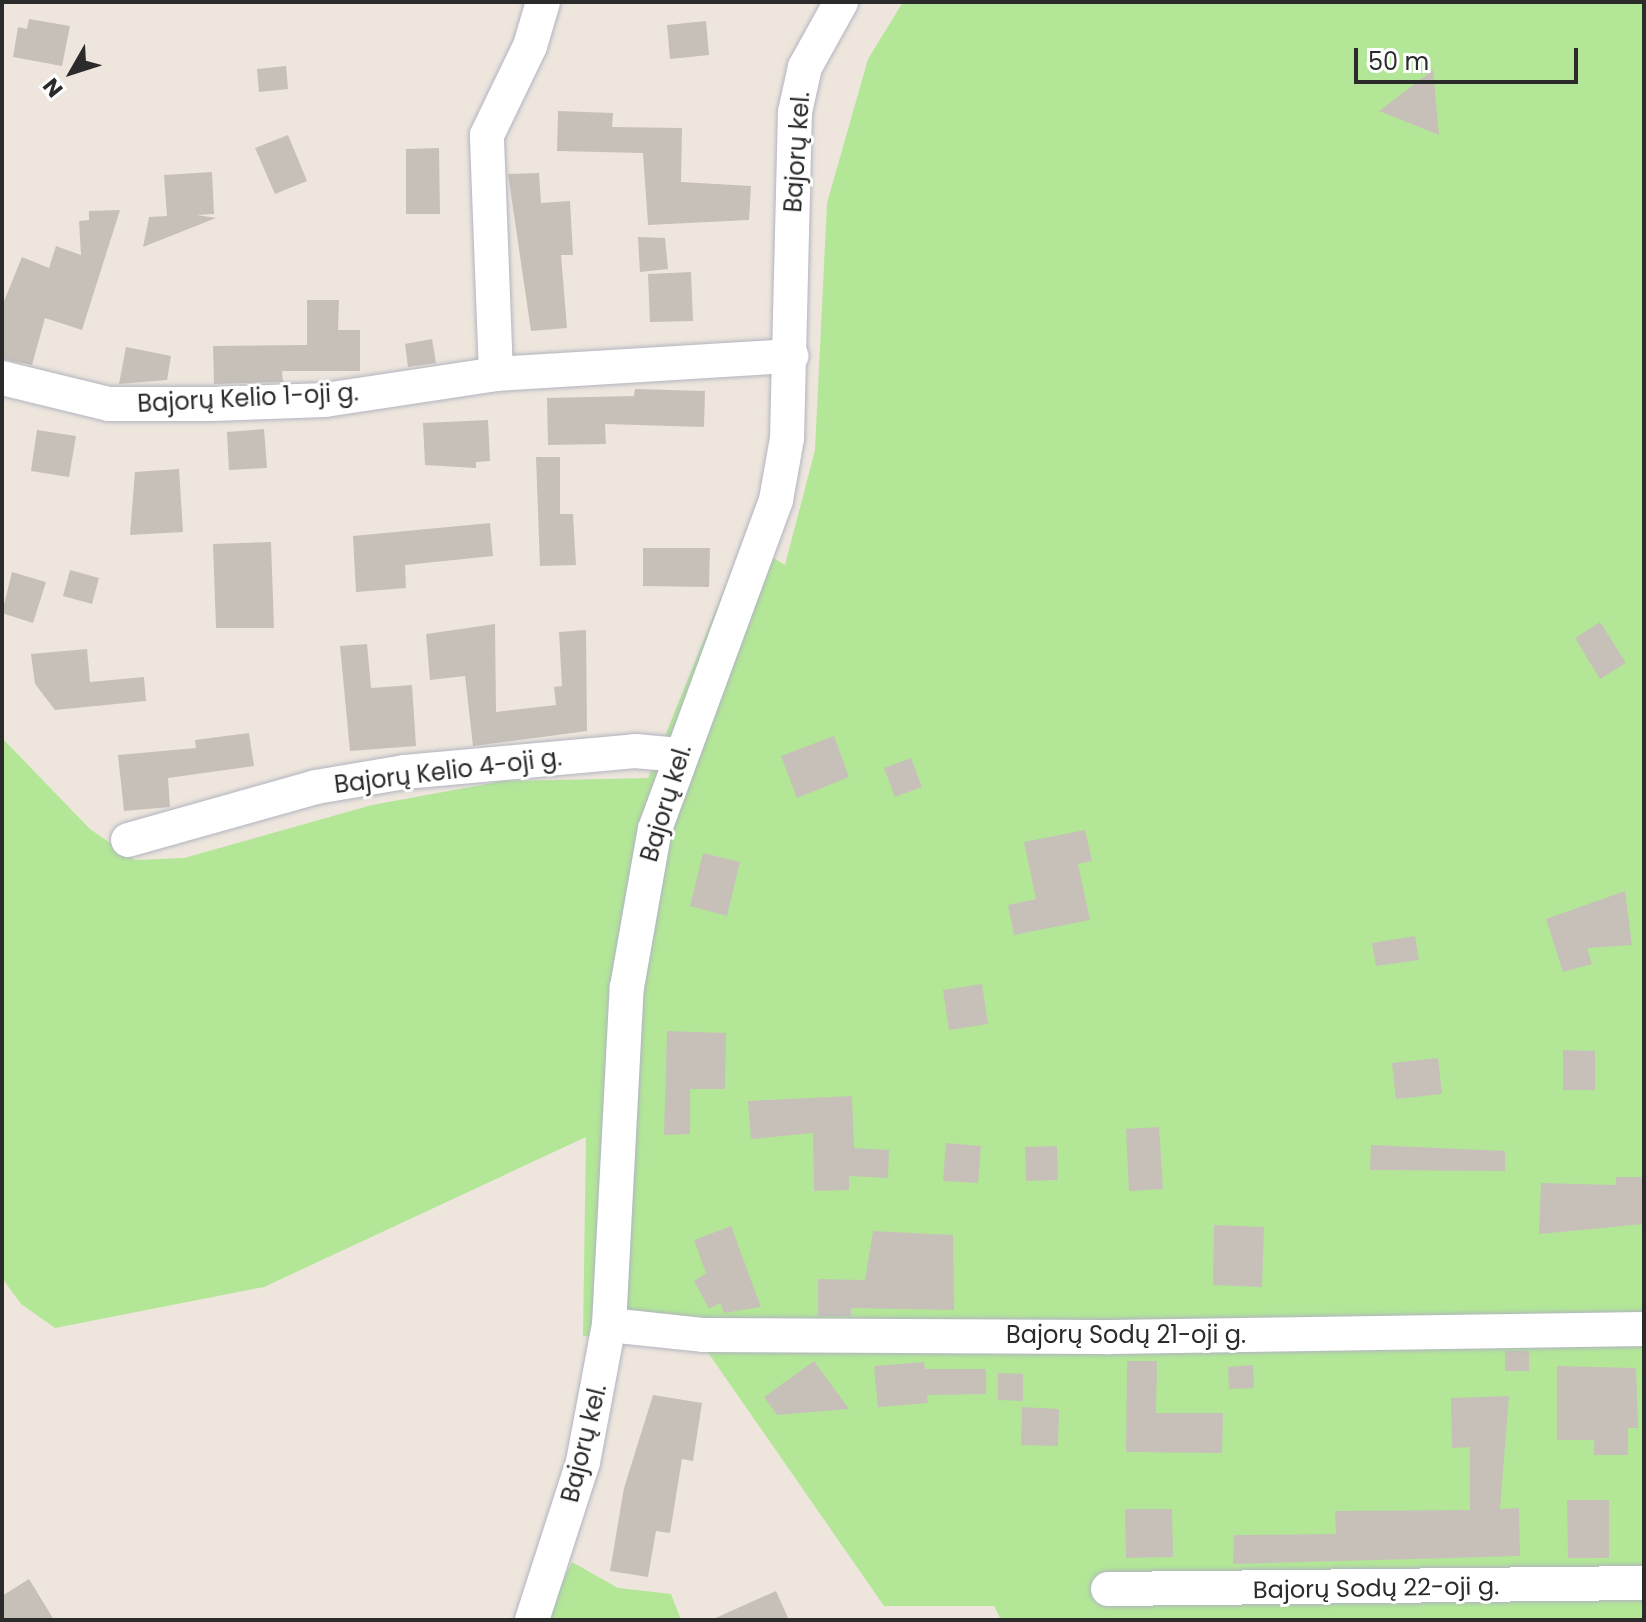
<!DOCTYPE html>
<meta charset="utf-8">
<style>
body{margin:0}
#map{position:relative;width:1646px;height:1622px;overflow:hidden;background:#eee6dd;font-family:Poppins,sans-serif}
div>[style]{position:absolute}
.green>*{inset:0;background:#b3e797}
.building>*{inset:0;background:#c6c0b9}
.roads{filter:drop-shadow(0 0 2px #b1b4c0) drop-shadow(0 0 2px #b1b4c0)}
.street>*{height:34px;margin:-17px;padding:0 17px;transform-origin:17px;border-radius:17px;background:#fff}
span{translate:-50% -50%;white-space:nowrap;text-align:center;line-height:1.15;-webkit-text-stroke:6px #fff;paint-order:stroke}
.street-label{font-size:24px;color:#2b2b2b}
.frame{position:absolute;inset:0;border:4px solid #2b2b2b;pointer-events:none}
.north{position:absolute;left:32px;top:32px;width:80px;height:80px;-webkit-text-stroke:6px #fff;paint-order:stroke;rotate:231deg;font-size:22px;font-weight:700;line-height:32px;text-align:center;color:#2b2b2b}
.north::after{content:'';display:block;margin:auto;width:28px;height:36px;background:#2b2b2b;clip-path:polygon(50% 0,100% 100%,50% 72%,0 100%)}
.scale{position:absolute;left:1354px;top:48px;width:224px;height:36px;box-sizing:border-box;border:4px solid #2b2b2b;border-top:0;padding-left:10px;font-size:24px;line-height:28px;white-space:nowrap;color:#2b2b2b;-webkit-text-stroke:6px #fff;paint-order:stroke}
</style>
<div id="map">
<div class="green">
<div style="clip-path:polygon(903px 2px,1644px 2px,1644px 1620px,1001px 1620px,994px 1606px,884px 1606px,702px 1344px,583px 1336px,586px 1137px,264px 1287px,55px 1328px,21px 1304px,2px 1278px,2px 738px,90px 829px,135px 860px,184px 858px,372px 805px,503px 781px,648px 778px,744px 540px,785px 565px,815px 450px,827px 203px,868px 59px)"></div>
<div style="clip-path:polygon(572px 1562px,618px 1588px,671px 1594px,681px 1620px,544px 1620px)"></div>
</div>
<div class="building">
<div style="clip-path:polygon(29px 19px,70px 26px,62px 66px,13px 57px,18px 27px,27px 29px)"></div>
<div style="clip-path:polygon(706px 21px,709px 55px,670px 59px,667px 25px)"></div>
<div style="clip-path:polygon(286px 66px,288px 89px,259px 92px,257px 69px)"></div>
<div style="clip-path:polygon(1433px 70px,1439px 135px,1379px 111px)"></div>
<div style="clip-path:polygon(558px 111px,613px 113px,612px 127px,682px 128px,681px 182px,751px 186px,749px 220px,648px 225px,643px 153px,557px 151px)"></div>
<div style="clip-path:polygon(288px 135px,307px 181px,275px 194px,255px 148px)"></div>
<div style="clip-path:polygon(439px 148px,440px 214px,406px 214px,406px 149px)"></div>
<div style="clip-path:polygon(212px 172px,214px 214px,197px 215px,216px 218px,143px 247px,149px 217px,167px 216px,164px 175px)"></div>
<div style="clip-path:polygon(539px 173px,541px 203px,570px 201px,573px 255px,561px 255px,567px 328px,531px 331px,508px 174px)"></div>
<div style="clip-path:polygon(120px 210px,82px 330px,45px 318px,32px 365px,2px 359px,2px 306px,22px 257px,49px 268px,56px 246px,81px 255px,79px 221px,89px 220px,89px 211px)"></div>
<div style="clip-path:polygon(638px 237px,665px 238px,668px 269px,640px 272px)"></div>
<div style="clip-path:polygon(691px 272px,693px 321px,650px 322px,648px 274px)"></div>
<div style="clip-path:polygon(307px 300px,339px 300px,338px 330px,360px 330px,360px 371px,282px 371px,283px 382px,214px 384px,213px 346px,307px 345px)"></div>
<div style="clip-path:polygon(432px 339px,436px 363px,408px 367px,405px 344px)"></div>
<div style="clip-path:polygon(126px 347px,171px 356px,167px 380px,119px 384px)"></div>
<div style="clip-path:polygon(635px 389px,705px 391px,704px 427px,605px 424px,606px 444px,548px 445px,547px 398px,634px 396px)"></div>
<div style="clip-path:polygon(488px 420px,490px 461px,476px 462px,476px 468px,425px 465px,423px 423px)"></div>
<div style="clip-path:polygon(264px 429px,267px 468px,229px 470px,227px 432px)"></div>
<div style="clip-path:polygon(37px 430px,76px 436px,69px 477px,31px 471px)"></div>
<div style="clip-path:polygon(536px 457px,560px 457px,560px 514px,573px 514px,576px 565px,540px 566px)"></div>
<div style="clip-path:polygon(179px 469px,183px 532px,130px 535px,135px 472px)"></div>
<div style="clip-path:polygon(490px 523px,493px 556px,405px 565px,406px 588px,356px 592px,353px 536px)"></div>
<div style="clip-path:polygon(271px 542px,274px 628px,216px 628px,213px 544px)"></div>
<div style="clip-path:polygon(643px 548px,710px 548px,709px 587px,643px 586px)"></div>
<div style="clip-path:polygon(70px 570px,99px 578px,92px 604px,63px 596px)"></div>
<div style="clip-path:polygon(12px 572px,46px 582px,33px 623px,2px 613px)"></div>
<div style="clip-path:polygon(1600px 622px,1626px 663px,1600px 679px,1575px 638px)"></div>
<div style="clip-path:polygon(495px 624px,496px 712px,556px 705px,554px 687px,562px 686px,559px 632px,586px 630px,587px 731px,473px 746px,465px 676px,430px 680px,426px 634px)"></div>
<div style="clip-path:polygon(367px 644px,371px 688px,412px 685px,416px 746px,350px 751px,340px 646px)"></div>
<div style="clip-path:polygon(87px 649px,90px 682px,144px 677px,146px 701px,55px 710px,35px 684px,31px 654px)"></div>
<div style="clip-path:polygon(249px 733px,254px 766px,168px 778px,170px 807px,124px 811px,118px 755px,196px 748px,195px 740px)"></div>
<div style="clip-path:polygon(834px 736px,849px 777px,797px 798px,781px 756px)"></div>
<div style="clip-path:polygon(911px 758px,922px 787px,895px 797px,884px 768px)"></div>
<div style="clip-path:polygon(1085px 830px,1092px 861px,1078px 864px,1090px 920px,1014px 935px,1008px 905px,1036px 899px,1024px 842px)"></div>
<div style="clip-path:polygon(703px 853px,740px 862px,727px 916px,690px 906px)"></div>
<div style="clip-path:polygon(1625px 891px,1632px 945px,1587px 948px,1592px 964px,1563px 972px,1546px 919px)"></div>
<div style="clip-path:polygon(1415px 936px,1419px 960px,1376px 966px,1372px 943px)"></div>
<div style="clip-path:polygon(982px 984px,988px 1024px,949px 1030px,943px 990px)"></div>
<div style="clip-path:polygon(667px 1031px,726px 1033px,725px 1089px,690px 1089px,690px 1134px,664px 1135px)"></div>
<div style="clip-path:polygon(1563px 1050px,1595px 1051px,1595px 1090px,1563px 1090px)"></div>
<div style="clip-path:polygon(1438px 1058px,1442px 1094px,1396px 1099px,1392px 1063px)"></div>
<div style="clip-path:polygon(852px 1096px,854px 1148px,889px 1150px,888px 1178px,849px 1176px,849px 1190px,814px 1191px,813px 1133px,751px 1139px,748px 1101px)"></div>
<div style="clip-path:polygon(1159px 1127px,1163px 1189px,1129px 1191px,1126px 1129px)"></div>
<div style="clip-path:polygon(946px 1143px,981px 1146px,978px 1183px,943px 1181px)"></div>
<div style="clip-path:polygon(1371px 1145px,1505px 1151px,1505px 1171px,1370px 1170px)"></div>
<div style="clip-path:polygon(1057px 1146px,1058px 1180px,1026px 1181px,1025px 1147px)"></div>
<div style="clip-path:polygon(1616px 1177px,1644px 1177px,1644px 1224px,1539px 1234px,1541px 1183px,1616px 1185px)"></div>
<div style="clip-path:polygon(1214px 1225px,1264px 1227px,1262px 1287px,1213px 1285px)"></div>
<div style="clip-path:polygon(731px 1226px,761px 1307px,724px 1313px,720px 1303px,709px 1309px,694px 1281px,706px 1273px,694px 1240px)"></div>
<div style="clip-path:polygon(873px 1231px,953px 1235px,954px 1310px,851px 1308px,851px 1316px,818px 1316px,818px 1279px,865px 1280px)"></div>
<div style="clip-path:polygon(1505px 1351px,1529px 1351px,1529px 1371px,1505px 1371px)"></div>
<div style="clip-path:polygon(814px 1361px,849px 1409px,777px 1415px,764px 1397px)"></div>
<div style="clip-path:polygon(1127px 1361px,1157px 1361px,1156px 1413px,1223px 1413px,1222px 1453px,1126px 1452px)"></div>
<div style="clip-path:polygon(924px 1362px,925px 1369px,986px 1369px,986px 1394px,927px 1395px,928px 1403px,878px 1407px,874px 1366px)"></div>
<div style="clip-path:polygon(1253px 1365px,1254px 1388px,1229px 1389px,1228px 1367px)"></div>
<div style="clip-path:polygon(1557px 1366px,1636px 1368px,1638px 1428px,1628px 1428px,1628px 1455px,1594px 1455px,1594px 1440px,1557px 1440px)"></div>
<div style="clip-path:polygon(998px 1373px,1023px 1374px,1023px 1401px,998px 1400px)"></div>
<div style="clip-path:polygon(653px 1395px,702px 1403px,693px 1461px,682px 1459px,670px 1533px,656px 1531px,648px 1577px,610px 1571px,624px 1488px)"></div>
<div style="clip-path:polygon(1509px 1396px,1500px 1509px,1519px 1508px,1520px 1556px,1233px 1564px,1234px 1535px,1336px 1534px,1335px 1511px,1470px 1510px,1470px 1447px,1452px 1448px,1451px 1398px)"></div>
<div style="clip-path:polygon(1022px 1407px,1059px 1409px,1058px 1446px,1021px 1445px)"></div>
<div style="clip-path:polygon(1567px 1500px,1609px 1500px,1609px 1558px,1568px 1558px)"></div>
<div style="clip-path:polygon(1125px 1509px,1172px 1509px,1173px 1557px,1126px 1558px)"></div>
<div style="clip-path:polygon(29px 1579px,54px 1620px,2px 1620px,2px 1596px)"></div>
<div style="clip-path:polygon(776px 1591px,789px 1620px,711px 1620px)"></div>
</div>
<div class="roads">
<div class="street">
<div style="left:496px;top:374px;width:239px;rotate:-92.2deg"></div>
<div style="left:487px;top:135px;width:99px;rotate:-64.2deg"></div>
<div style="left:530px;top:46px;width:46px;rotate:-73.5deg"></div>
<div style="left:2px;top:378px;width:110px;rotate:13.7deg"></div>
<div style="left:109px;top:404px;width:104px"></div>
<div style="left:213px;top:404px;width:112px;rotate:-2deg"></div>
<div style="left:325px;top:400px;width:173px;rotate:-8.6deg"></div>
<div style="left:496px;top:374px;width:296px;rotate:-3.5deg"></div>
<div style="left:128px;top:840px;width:195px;rotate:-15.7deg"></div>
<div style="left:316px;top:787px;width:90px;rotate:-9.6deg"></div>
<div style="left:405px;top:772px;width:231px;rotate:-5.2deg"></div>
<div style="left:635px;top:751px;width:45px;rotate:5.1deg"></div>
<div style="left:609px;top:1325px;width:96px;rotate:6deg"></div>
<div style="left:704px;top:1335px;width:406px;rotate:0.3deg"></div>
<div style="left:1110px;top:1337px;width:534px;rotate:-0.86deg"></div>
<div style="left:1108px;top:1589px;width:536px;rotate:-0.64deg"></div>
<div style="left:532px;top:1620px;width:166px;rotate:-72.1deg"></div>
<div style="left:583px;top:1462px;width:139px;rotate:-79.3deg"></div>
<div style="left:609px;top:1325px;width:338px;rotate:-87deg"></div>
<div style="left:627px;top:987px;width:160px;rotate:-80deg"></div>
<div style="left:655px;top:829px;width:351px;rotate:-69.8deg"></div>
<div style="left:776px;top:500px;width:63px;rotate:-79.9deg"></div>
<div style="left:787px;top:438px;width:326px;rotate:-88.6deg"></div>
<div style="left:795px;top:112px;width:46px;rotate:-77.5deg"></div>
<div style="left:805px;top:67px;width:74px;rotate:-61deg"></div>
</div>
</div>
<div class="street-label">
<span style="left:797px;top:152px;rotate:-86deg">Bajorų kel.</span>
<span style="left:248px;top:398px;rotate:-3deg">Bajorų Kelio 1-oji g.</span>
<span style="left:448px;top:771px;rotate:-7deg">Bajorų Kelio 4-oji g.</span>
<span style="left:666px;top:803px;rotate:-73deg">Bajorų kel.</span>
<span style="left:1126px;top:1335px">Bajorų Sodų 21-oji g.</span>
<span style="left:584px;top:1443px;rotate:-76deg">Bajorų kel.</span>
<span style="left:1376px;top:1588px;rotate:-1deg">Bajorų Sodų 22-oji g.</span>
</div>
<div class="frame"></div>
<div class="north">N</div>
<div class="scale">50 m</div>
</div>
